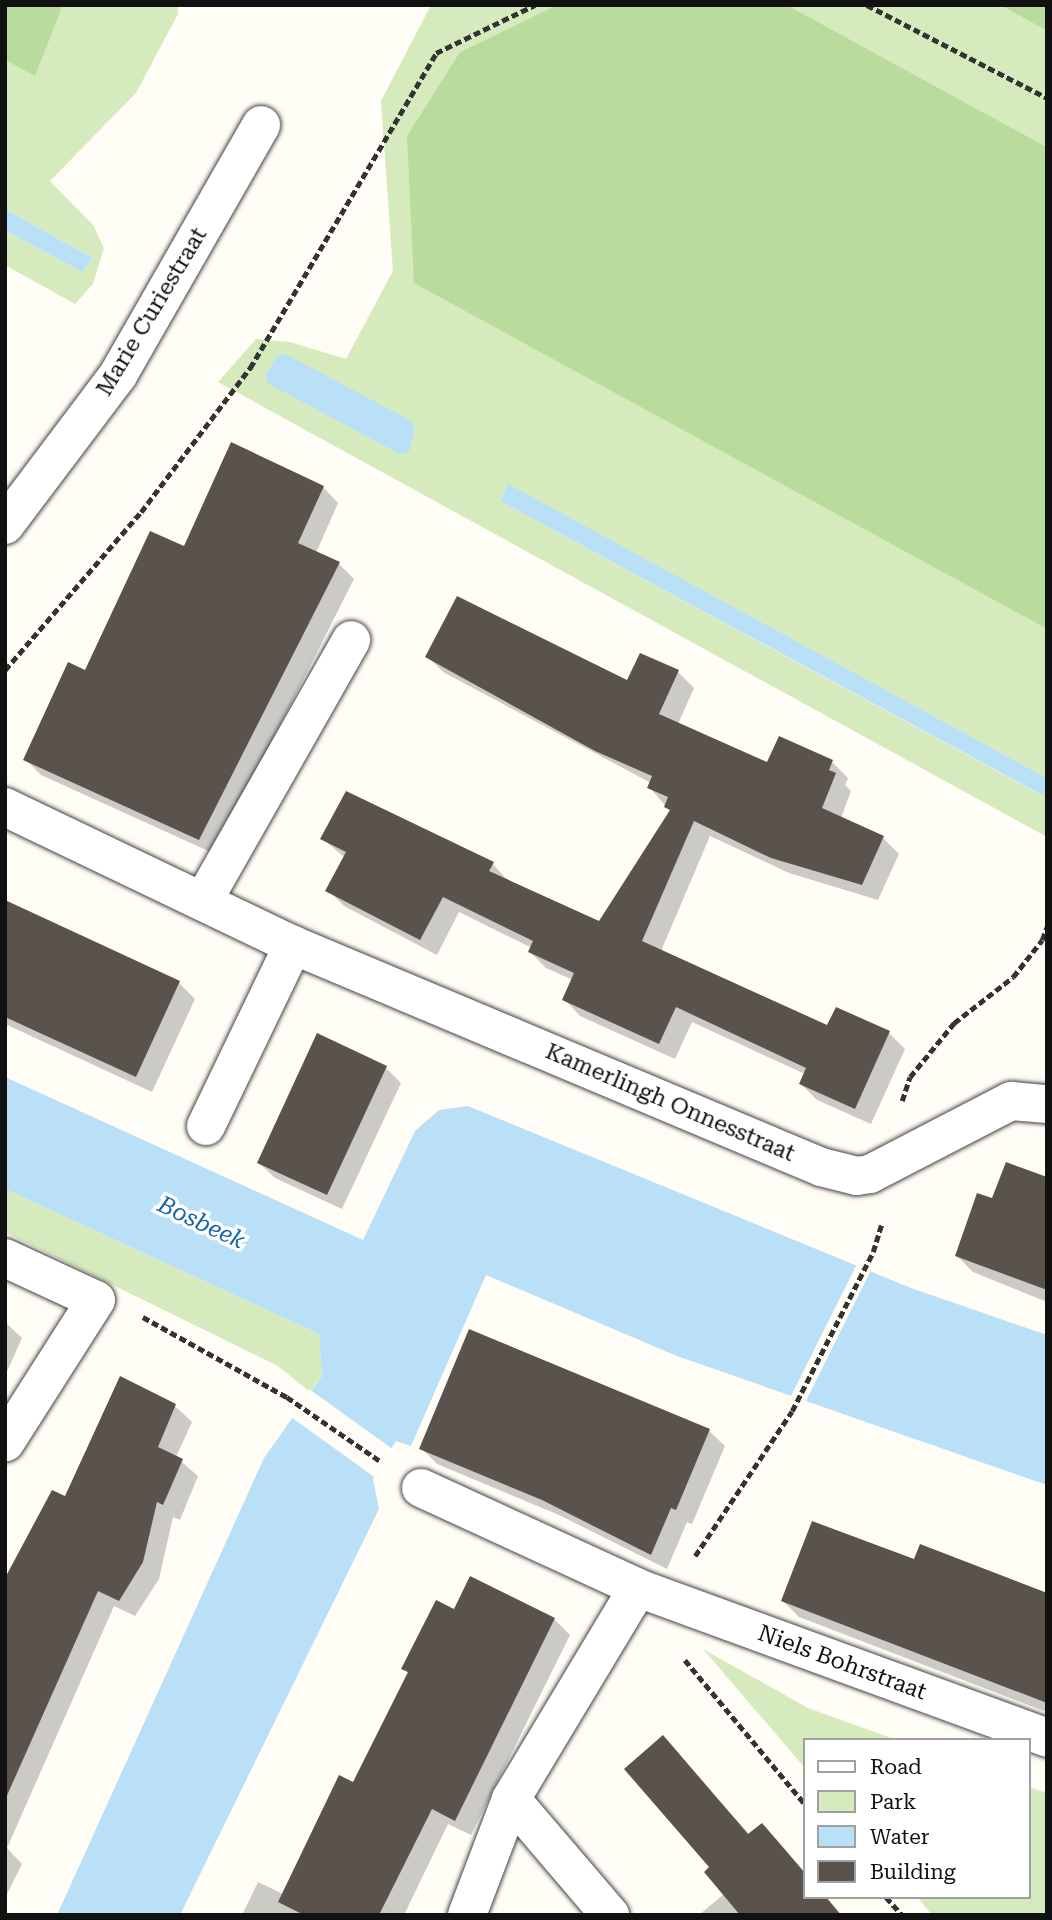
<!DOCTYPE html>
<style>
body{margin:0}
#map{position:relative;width:1052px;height:1920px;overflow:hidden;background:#fffdf5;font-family:"Roboto Serif",serif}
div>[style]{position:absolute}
.green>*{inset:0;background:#d5ebbd}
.forest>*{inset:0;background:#b9dc9c}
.water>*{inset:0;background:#b9e0f7}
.pier>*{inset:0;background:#fffdf5}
.shadow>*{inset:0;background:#0003}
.stream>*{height:18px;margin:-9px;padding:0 9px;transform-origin:9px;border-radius:9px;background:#b9e0f7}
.building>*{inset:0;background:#5a524d}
.path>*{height:4.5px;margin-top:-2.25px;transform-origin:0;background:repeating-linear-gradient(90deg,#333 0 7px,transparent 0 10.5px)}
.roads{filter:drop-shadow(0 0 2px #444) drop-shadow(0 0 2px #444)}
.minor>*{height:38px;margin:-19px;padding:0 19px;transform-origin:19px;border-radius:19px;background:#fff}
span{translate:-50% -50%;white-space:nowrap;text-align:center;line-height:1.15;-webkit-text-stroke:7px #fff;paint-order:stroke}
.street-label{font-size:23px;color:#111}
.water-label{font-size:24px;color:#1768a6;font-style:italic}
.frame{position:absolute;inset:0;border:7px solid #111;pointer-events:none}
.legend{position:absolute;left:803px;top:1738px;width:228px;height:161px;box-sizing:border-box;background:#fff;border:2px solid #a0a0a0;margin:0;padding:9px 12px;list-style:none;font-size:21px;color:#111}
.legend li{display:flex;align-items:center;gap:14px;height:35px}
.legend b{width:35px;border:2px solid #a0a0a0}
</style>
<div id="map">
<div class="green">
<div style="clip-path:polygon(63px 5px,178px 5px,178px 14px,136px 93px,50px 181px,93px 225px,104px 248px,93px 284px,75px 304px,5px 265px,5px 230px,82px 272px,93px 258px,5px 209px,5px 60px,35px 75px)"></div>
<div style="clip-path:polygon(431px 5px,557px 5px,460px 52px,414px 282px,1047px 629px,1047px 778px,508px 485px,500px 501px,1041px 795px,1047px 789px,1047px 837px,218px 382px,256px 339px,290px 342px,346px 359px,393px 271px,381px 101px)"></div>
<div style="clip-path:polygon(787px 5px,1000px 5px,1047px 31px,1047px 147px)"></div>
<div style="clip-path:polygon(5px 1189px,319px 1334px,322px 1376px,310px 1392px,278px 1366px,5px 1232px)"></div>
<div style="clip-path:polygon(703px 1649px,808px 1708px,897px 1740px,805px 1740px,805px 1768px)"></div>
<div style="clip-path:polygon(1029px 1787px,1047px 1793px,1047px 1915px,932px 1915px,917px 1897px,1029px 1897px)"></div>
</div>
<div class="forest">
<div style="clip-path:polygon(5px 5px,63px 5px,35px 76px,5px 60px)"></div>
<div style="clip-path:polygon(557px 5px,787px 5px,1047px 147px,1047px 629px,414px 283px,407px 136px,460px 52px)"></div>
<div style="clip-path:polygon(1000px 5px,1047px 5px,1047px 31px)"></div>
</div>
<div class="water">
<div style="clip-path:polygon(5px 209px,93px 258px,82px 272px,5px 230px)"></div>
<div style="clip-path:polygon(508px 484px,1047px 778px,1047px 789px,1042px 795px,500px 501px)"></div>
<div style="clip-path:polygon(5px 1077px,363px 1240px,415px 1131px,439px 1110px,468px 1106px,911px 1288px,1047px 1335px,1047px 1485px,677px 1356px,486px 1275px,411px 1446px,396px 1441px,373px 1479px,379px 1509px,180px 1915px,57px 1915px,264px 1458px,322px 1376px,319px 1334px,5px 1189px)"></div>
</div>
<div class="pier">
<div style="clip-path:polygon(858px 1262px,872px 1268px,804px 1405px,789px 1400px)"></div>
<div style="clip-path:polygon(309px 1389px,394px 1450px,377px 1479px,291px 1417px)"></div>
</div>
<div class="shadow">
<div style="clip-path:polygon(323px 487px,338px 503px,316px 553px,339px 564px,354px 579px,215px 854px,41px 775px,25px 759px,86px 673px,185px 548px)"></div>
<div style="clip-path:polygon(427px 656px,628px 683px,678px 672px,694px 688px,678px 724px,768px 764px,832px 762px,848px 778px,845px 785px,851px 791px,841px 818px,883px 838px,899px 854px,878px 900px,789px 873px,710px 836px,661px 951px,828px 1027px,889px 1033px,905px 1049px,871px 1124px,817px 1100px,801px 1084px,805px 1074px,692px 1022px,675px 1059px,580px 1016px,564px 999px,573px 980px,546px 968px,530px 952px,532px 948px,459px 912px,437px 955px,344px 906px,328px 890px,345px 858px,322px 838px,493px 864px,508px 881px,600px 923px,671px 812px,649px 787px,651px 783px,443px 672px)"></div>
<div style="clip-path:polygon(5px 902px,179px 983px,195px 999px,152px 1092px,5px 1024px)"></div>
<div style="clip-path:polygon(386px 1068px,401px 1083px,342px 1209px,275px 1178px,259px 1163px)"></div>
<div style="clip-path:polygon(1047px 1179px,1047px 1302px,973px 1272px,957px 1256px,993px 1201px)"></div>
<div style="clip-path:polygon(5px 1322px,22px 1338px,5px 1376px)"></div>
<div style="clip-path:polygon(175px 1406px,192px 1422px,176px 1457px,198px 1476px,180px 1520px,173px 1517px,159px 1579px,135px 1616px,114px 1606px,7px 1848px,22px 1864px,5px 1898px,5px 1581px,65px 1498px)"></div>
<div style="clip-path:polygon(709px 1431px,725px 1446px,692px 1524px,687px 1522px,667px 1569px,559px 1515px,437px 1464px,421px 1448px)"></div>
<div style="clip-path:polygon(921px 1547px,1047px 1593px,1047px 1712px,799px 1617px,783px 1601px,915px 1562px)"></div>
<div style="clip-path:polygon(455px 1611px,554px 1619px,570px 1635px,471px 1835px,448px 1824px,404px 1915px,242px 1915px,258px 1882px,283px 1894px,354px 1785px,409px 1674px,404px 1669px)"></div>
<div style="clip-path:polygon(663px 1738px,750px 1835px,762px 1825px,777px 1840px,805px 1873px,805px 1897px,826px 1897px,841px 1915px,699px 1915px,724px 1894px)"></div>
</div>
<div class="stream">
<div style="left:283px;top:363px;width:138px;rotate:28deg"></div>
<div style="left:405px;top:428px;width:17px;rotate:100deg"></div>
<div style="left:402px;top:445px;width:144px;rotate:-151.8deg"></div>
<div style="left:275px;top:377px;width:16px;rotate:-60deg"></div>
</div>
<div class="building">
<div style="clip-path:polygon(231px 442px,324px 486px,298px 543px,340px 562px,199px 840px,23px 760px,68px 662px,85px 670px,150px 531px,184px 546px)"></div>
<div style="clip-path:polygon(457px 596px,627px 680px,640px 653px,679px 670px,659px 714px,767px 762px,779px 736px,833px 760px,829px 770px,836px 773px,822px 808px,884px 836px,862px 885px,771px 858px,694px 821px,642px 941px,827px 1025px,836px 1007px,890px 1031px,855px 1109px,799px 1084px,806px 1068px,676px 1007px,659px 1044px,562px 1000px,574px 973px,528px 952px,533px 941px,443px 897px,420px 940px,325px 891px,346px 852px,320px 839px,346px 791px,494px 862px,489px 871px,599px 921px,670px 810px,664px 807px,668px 797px,647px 788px,652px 776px,595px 751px,425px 657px)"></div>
<div style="clip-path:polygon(5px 900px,180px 981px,136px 1077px,5px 1017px)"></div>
<div style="clip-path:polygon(317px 1033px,387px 1066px,327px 1195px,257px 1163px)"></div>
<div style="clip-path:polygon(1006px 1162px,1047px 1177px,1047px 1290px,955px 1256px,977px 1193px,992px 1198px)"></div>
<div style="clip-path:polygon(469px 1329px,710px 1429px,676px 1510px,671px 1508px,651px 1555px,542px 1500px,419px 1449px)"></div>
<div style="clip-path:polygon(120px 1376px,176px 1404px,158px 1447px,183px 1459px,163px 1505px,157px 1502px,143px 1562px,119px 1601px,98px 1591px,5px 1800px,5px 1578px,52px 1490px,65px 1496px)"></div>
<div style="clip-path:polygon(812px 1521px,914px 1559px,920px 1544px,1047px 1593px,1047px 1703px,781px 1601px)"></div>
<div style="clip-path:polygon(470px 1576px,555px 1618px,455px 1821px,432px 1809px,379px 1915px,304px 1915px,278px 1902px,339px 1775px,353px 1782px,408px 1672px,401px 1669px,436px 1600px,454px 1609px)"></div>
<div style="clip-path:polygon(663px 1735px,748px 1834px,762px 1823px,805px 1873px,805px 1897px,826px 1897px,841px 1915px,740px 1915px,704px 1872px,709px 1867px,624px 1769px)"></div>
</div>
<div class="path">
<div style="left:867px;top:5px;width:203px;rotate:27.3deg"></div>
<div style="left:5px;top:670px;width:208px;rotate:-49.3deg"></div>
<div style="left:141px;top:512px;width:181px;rotate:-52.9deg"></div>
<div style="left:250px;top:368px;width:366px;rotate:-59.4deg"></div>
<div style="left:436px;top:53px;width:110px;rotate:-25.9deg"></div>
<div style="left:902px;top:1101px;width:25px;rotate:-72deg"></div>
<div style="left:910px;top:1077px;width:70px;rotate:-50.8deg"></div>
<div style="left:954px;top:1023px;width:75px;rotate:-37.9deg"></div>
<div style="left:1013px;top:977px;width:47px;rotate:-51.9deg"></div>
<div style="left:1042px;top:940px;width:14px;rotate:-69deg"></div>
<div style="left:143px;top:1317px;width:165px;rotate:29.1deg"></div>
<div style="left:287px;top:1397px;width:113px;rotate:34.5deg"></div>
<div style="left:695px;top:1556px;width:174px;rotate:-56.2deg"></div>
<div style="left:792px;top:1411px;width:178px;rotate:-63deg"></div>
<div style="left:873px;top:1252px;width:31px;rotate:-73deg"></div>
<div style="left:685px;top:1660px;width:187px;rotate:50.2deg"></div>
<div style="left:886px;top:1897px;width:24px;rotate:48deg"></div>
</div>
<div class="roads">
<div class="minor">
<div style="left:5px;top:525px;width:188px;rotate:-53deg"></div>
<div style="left:118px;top:375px;width:288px;rotate:-60.2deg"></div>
<div style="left:5px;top:807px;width:319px;rotate:25.6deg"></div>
<div style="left:293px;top:945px;width:573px;rotate:22.8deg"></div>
<div style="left:821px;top:1167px;width:37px;rotate:14deg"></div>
<div style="left:857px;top:1176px;width:13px;rotate:-9deg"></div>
<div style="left:870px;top:1174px;width:159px;rotate:-27.4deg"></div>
<div style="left:1011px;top:1101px;width:36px;rotate:5deg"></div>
<div style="left:203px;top:901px;width:300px;rotate:-60.4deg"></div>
<div style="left:206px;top:1126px;width:201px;rotate:-64.3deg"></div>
<div style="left:5px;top:1258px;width:100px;rotate:24.8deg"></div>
<div style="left:96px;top:1300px;width:169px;rotate:122.5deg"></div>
<div style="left:421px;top:1488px;width:239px;rotate:24.7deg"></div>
<div style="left:638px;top:1588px;width:436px;rotate:20.1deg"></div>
<div style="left:511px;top:1799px;width:153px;rotate:49.5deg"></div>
<div style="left:467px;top:1915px;width:124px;rotate:-69.2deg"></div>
<div style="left:511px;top:1799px;width:246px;rotate:-59deg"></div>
</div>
</div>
<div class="street-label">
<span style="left:152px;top:312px;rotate:-59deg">Marie Curiestraat</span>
<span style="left:670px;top:1103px;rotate:23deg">Kamerlingh Onnesstraat</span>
<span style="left:842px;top:1663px;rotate:20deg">Niels Bohrstraat</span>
</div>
<div class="water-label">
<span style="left:201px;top:1223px;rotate:25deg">Bosbeek</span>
</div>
<div class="frame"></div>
<ul class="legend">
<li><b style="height:9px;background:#fff"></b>Road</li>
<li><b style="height:19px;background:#d5ebbd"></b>Park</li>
<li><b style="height:19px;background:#b9e0f7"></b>Water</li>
<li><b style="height:19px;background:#5a524d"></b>Building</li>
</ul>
</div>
